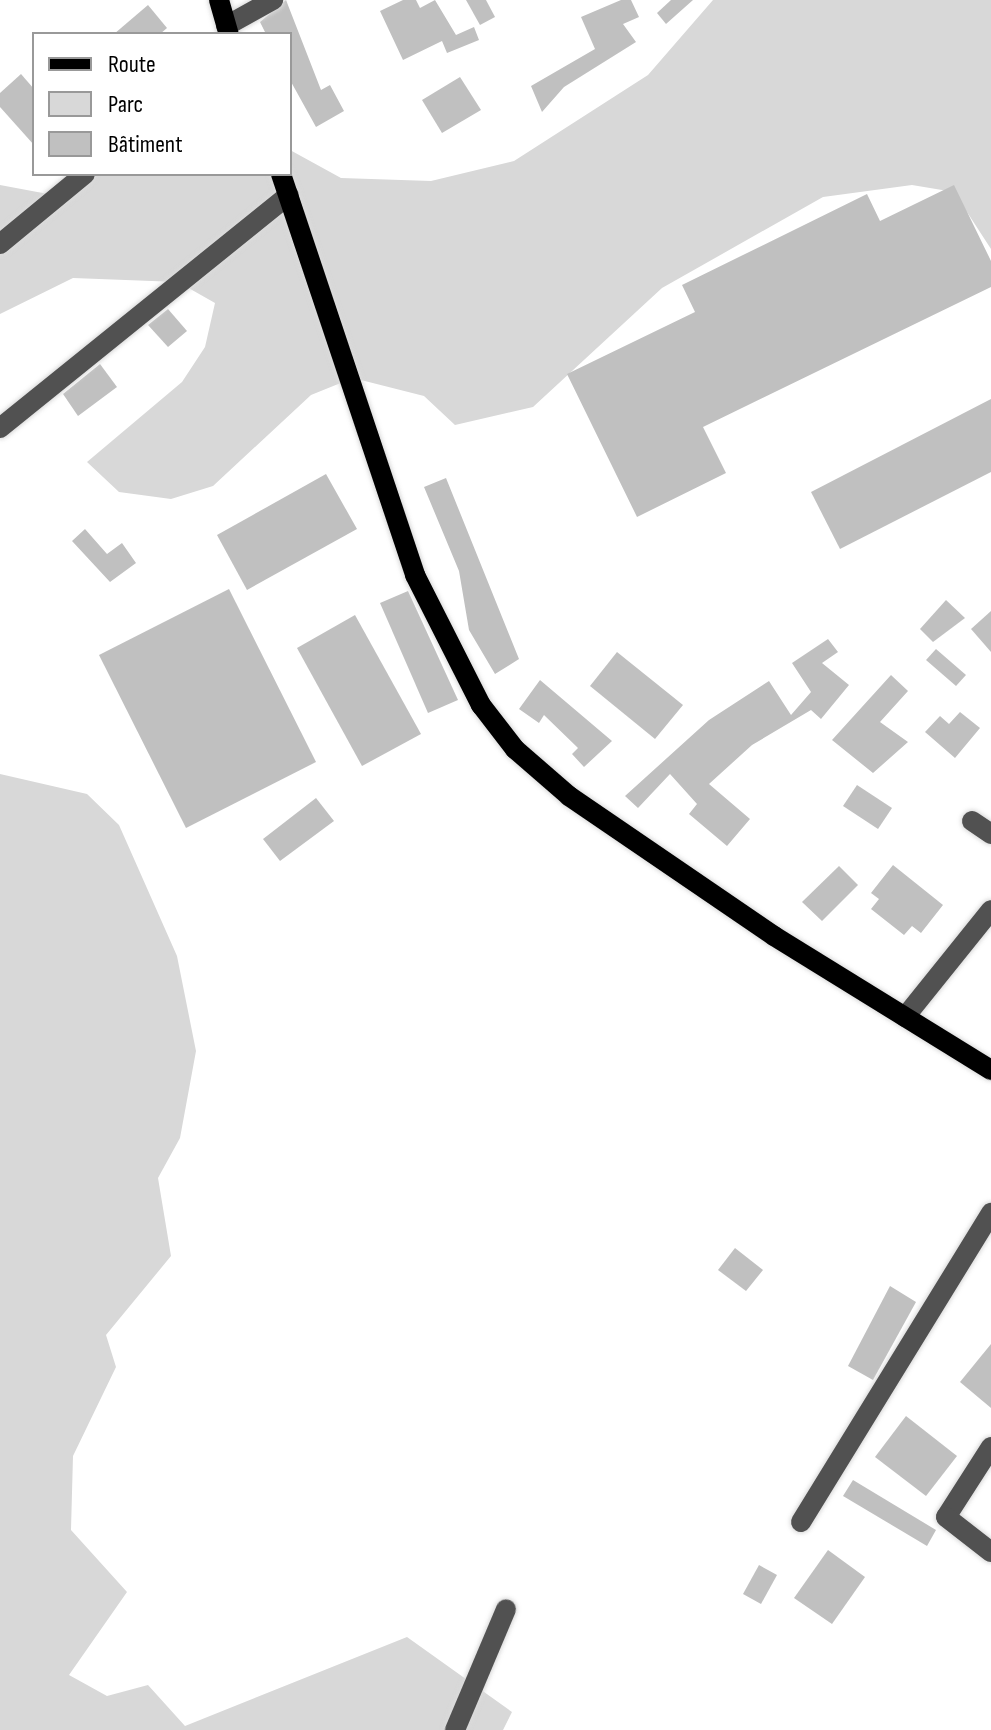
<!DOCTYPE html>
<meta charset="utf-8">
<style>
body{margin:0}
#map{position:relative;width:991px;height:1730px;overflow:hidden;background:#fff;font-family:"Sofia Sans Condensed",sans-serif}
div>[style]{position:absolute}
.green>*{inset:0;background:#d8d8d8}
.building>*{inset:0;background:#c0c0c0}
.roads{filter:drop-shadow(0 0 2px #dbdbdb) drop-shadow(0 0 2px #dbdbdb)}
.minor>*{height:20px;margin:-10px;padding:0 10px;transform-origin:10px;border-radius:10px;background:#515151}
.major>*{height:20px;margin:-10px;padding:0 10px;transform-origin:10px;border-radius:10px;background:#000}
span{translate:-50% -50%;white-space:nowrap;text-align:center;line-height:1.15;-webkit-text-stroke:7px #fff;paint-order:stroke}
.legend{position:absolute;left:32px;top:32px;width:260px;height:144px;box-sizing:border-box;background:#fff;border:2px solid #999;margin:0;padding:10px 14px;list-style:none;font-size:24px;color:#000}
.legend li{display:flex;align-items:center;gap:16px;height:40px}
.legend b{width:40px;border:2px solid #999}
</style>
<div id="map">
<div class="green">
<div style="clip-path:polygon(713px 0,991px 0,991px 249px,954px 192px,912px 185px,823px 197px,662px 288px,533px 407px,455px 425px,424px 396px,353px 378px,311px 395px,213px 486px,171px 499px,119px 492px,87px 462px,182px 382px,205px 347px,215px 303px,178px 282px,73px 278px,0 314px,0 185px,48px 194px,85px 174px,290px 174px,290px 150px,341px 178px,431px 181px,514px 161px,648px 75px)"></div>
<div style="clip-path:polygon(0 774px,87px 794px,119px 825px,177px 956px,196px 1051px,180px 1138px,158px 1178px,171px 1256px,106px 1335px,116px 1367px,73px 1456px,71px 1530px,127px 1592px,69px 1675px,107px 1696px,148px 1685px,185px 1726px,407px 1637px,512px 1712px,503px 1730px,0 1730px)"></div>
</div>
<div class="building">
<div style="clip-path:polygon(286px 0,321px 90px,330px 85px,344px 111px,316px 127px,290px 80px,290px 34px,266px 34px,260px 22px)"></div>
<div style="clip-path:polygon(403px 0,416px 0,420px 8px,435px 0,456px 35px,474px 27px,479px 40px,447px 53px,442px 41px,403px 60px,380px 11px)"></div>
<div style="clip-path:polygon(466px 0,486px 0,495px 17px,480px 25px)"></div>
<div style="clip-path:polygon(621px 0,631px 0,639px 17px,623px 24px,636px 42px,564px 87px,542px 112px,531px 86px,595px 49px,581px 17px)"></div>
<div style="clip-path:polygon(671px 0,693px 0,666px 24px,657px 13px)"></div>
<div style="clip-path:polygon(148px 5px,167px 28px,160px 34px,114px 34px)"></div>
<div style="clip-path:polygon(21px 74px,34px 89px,34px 145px,0 107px,0 93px)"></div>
<div style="clip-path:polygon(460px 77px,481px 110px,442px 133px,422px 100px)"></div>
<div style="clip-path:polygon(954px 185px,991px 261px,991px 287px,703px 427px,726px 473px,637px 517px,567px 374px,695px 312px,682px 285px,867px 194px,880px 221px)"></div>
<div style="clip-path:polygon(168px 309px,187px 331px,168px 347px,148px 325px)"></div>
<div style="clip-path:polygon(100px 364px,117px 387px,78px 416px,63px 394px)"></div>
<div style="clip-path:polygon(991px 399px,991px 472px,840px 549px,811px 492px)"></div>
<div style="clip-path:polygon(326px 474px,357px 529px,247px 590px,217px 535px)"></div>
<div style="clip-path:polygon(446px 478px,519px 659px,495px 674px,469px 630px,459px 571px,424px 487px)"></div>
<div style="clip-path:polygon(85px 529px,107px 554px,122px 543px,136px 563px,110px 582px,72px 541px)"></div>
<div style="clip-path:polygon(229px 589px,316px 762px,186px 828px,99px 655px)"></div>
<div style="clip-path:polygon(408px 591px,458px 700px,428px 713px,380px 603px)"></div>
<div style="clip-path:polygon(946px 600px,965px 618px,933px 642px,920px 629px)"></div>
<div style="clip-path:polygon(991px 611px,991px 652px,971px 629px)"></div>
<div style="clip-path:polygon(355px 615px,421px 734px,362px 766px,297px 648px)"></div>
<div style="clip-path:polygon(828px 639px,838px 652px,822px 663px,849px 685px,821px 719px,811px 710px,752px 745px,709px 784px,750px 819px,727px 846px,689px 814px,697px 804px,670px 774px,638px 808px,625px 796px,709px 720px,769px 681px,791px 715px,811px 692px,792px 663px)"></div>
<div style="clip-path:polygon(936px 649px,966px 675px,956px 686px,926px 660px)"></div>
<div style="clip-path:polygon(617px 652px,683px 705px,655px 739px,590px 686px)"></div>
<div style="clip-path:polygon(891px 675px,908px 691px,880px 722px,908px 742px,873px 773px,832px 740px)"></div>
<div style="clip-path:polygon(540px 680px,612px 741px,584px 767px,572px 754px,578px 748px,544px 715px,539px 723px,519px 709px)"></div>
<div style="clip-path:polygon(960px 712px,980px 728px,955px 758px,925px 732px,940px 716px,949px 724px)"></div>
<div style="clip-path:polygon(857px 785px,892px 808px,878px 829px,843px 806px)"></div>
<div style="clip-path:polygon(316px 798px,334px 821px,280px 861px,263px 839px)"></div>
<div style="clip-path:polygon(893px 865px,943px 905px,921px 933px,912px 926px,904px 935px,871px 909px,879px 899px,871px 893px)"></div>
<div style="clip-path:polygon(839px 866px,858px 885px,822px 921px,802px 902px)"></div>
<div style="clip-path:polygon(735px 1248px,763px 1270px,746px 1291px,718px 1270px)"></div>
<div style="clip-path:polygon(890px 1286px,916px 1302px,873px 1380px,848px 1366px)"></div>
<div style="clip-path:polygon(991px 1344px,991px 1408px,960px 1382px)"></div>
<div style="clip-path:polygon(906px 1416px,957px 1456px,926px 1496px,875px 1457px)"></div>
<div style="clip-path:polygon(853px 1480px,936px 1530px,927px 1546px,843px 1496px)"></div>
<div style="clip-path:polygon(828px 1550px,865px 1577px,832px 1624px,794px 1598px)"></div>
<div style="clip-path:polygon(759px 1565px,777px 1575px,761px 1604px,743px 1594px)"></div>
</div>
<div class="roads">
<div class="minor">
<div style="left:226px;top:26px;width:54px;rotate:-29deg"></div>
<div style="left:0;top:244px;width:110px;rotate:-39.5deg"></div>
<div style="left:0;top:428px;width:371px;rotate:-38.9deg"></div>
<div style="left:972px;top:821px;width:23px;rotate:34deg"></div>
<div style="left:905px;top:1017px;width:137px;rotate:-51.2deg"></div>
<div style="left:991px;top:1447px;width:83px;rotate:122.7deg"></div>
<div style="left:946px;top:1517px;width:57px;rotate:37.9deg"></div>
<div style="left:801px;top:1522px;width:363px;rotate:-58.4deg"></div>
<div style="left:455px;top:1730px;width:131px;rotate:-67.1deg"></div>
</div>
<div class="major">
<div style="left:219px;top:0;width:35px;rotate:74deg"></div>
<div style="left:281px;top:174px;width:423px;rotate:71.5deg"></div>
<div style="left:415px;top:575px;width:146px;rotate:63.1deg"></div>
<div style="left:481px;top:705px;width:56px;rotate:52.3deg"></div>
<div style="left:515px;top:749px;width:72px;rotate:41deg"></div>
<div style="left:569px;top:796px;width:248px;rotate:34.3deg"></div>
<div style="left:774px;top:936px;width:255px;rotate:31.7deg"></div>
</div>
</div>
<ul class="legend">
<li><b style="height:10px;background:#000"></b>Route</li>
<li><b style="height:22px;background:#d8d8d8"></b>Parc</li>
<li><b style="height:22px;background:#c0c0c0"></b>Bâtiment</li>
</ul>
</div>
